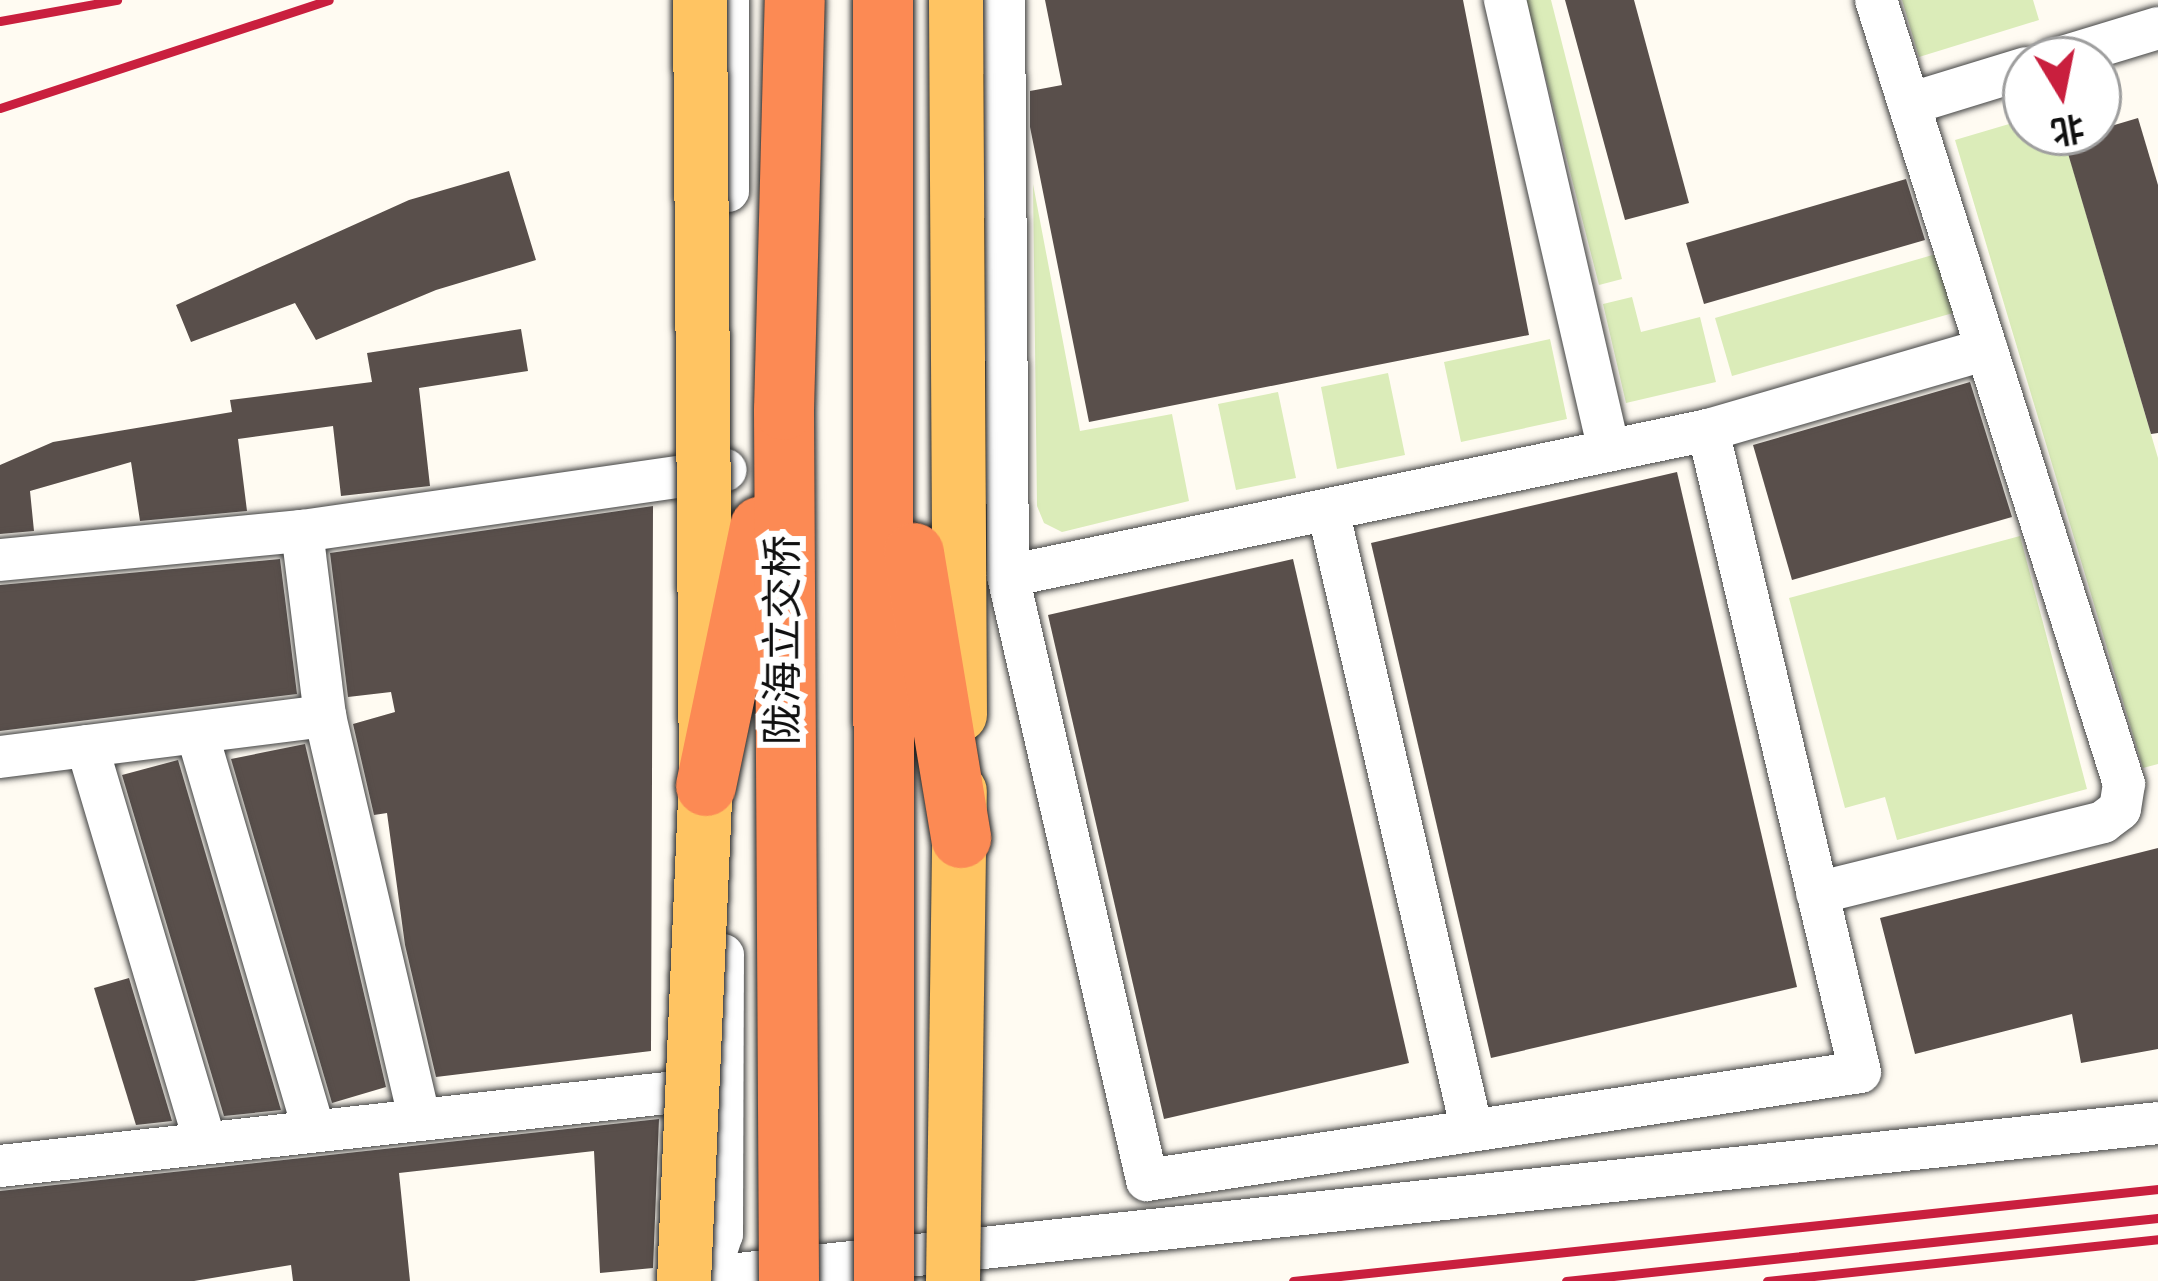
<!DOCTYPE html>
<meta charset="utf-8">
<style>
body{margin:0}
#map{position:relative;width:2158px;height:1281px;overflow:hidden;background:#fffbf2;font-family:Spectral,"Noto Sans SC",serif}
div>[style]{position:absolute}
.green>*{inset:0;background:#dbecb9}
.building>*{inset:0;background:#594f4b}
.roads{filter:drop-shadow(0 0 3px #434343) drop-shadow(0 0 3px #434343)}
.minor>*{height:42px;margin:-21px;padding:0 21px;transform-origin:21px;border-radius:21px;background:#fff}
.rail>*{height:9px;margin:-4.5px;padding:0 4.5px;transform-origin:4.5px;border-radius:4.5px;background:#c91f3e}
.bridges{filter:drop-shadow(0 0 3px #212121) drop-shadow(0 0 3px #212121)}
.major-bridge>*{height:54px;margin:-27px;padding:0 27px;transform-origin:27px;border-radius:27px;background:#ffc462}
.highway-bridge>*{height:60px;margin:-30px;padding:0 30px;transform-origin:30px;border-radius:30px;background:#fc8a54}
span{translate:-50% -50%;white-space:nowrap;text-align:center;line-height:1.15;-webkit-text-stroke:12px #fff;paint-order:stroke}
.street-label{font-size:42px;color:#101010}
.north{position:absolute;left:2002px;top:36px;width:120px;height:120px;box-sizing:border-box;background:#fff;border:3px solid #9f9f9f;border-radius:50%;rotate:170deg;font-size:33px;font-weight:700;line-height:48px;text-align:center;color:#101010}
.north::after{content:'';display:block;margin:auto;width:42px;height:54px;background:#c91f3e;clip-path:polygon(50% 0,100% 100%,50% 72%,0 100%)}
</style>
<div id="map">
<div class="green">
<div style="clip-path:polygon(1526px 0,1551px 0,1622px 279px,1599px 285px)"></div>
<div style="clip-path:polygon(1902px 0,2033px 0,2039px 20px,1919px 57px)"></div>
<div style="clip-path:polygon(2026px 119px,2026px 132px,2062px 132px,2158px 458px,2158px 764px,2143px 768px,1955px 140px)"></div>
<div style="clip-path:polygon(1033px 184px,1080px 431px,1172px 414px,1189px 501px,1062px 532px,1044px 523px,1037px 506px)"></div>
<div style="clip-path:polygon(1936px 254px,1953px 313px,1732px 376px,1715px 318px)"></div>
<div style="clip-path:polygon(1632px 297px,1641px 332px,1700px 317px,1716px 382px,1626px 403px,1603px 304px)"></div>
<div style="clip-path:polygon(1550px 339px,1567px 419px,1461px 442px,1444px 362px)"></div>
<div style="clip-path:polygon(1388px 373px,1405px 455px,1337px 469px,1321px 387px)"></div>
<div style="clip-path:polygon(1278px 392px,1296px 478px,1236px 490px,1218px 404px)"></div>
<div style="clip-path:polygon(2020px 536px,2087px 789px,1897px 840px,1885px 797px,1845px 808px,1789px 598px)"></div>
</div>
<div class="building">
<div style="clip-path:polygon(1045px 0,1463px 0,1529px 335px,1089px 422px,1030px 127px,1030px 91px,1062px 85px)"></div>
<div style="clip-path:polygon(1565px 0,1634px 0,1689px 203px,1625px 220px)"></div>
<div style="clip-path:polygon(2138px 118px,2158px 185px,2158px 433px,2151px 434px,2064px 140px)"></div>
<div style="clip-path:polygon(509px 171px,536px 260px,436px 290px,316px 340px,295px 303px,191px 342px,176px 305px,409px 200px)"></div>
<div style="clip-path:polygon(1906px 179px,1925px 240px,1704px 304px,1686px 243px)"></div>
<div style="clip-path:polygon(521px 329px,528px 371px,419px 388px,430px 486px,341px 496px,333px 426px,238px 439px,247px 511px,140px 521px,131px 462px,30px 491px,34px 531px,0 534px,0 465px,53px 442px,232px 412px,230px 400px,372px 382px,367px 353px)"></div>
<div style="clip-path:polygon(1970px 382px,2012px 517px,1792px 580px,1753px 445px)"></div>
<div style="clip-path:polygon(1677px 472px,1797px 987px,1491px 1058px,1371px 543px)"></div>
<div style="clip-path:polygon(653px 506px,651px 1051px,436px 1077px,405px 945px,387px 813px,374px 815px,353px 724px,395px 712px,391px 692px,348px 697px,330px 553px)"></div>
<div style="clip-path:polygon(280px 559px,297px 694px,0 731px,0 585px)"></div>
<div style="clip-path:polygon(1293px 559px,1409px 1063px,1164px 1119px,1048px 615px)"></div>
<div style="clip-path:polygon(305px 744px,386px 1087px,332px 1103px,231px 759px)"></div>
<div style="clip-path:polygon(178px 760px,281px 1110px,224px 1116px,122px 775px)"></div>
<div style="clip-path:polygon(2158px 848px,2158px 1049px,2081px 1063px,2072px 1014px,1915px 1054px,1880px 918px)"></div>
<div style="clip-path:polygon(129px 978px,172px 1121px,136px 1125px,94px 988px)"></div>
<div style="clip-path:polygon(659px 1119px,653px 1268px,600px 1273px,594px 1151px,399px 1173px,410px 1281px,293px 1281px,291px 1265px,194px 1281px,0 1281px,0 1191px)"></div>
</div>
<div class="roads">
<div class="minor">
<div style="left:1004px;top:0;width:576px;rotate:89.6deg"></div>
<div style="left:1008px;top:576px;width:620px;rotate:77.04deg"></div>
<div style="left:1147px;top:1180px;width:721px;rotate:-8.61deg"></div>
<div style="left:1860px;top:1072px;width:660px;rotate:-103.32deg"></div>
<div style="left:1505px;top:0;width:462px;rotate:77deg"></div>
<div style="left:2053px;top:60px;width:110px;rotate:-16.9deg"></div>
<div style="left:1909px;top:104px;width:122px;rotate:-17.1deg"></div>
<div style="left:728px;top:191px;width:191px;rotate:-90deg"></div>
<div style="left:1328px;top:510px;width:637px;rotate:76.94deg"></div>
<div style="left:302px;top:531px;width:186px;rotate:82.9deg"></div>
<div style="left:325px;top:716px;width:415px;rotate:76.8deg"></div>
<div style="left:0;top:560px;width:303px;rotate:-5.5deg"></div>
<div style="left:302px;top:531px;width:428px;rotate:-8.2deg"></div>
<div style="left:1008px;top:576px;width:715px;rotate:-11.78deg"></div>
<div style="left:1708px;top:430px;width:290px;rotate:-16.2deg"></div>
<div style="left:197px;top:733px;width:415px;rotate:73.6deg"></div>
<div style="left:87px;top:746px;width:414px;rotate:73.4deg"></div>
<div style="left:0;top:757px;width:328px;rotate:-7.2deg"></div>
<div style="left:1817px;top:893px;width:295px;rotate:-13.9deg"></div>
<div style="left:2103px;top:822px;width:21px;rotate:-37deg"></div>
<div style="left:2120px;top:809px;width:25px;rotate:-81deg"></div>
<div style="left:2124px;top:784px;width:822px;rotate:-107.55deg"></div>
<div style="left:0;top:1166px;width:725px;rotate:-6.25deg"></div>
<div style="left:701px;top:1278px;width:1465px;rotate:-6.07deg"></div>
<div style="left:690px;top:1281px;width:30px;rotate:-41deg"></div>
<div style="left:713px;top:1261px;width:28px;rotate:-72deg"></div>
<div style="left:722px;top:1234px;width:279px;rotate:-89.8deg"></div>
</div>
</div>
<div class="rail">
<div style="left:0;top:21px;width:119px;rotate:-10.2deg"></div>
<div style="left:0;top:108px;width:346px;rotate:-18.2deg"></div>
<div style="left:1293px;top:1281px;width:870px;rotate:-6.07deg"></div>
<div style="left:1566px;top:1281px;width:595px;rotate:-6.07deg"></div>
<div style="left:1767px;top:1281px;width:393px;rotate:-6.1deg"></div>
</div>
<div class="bridges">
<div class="major-bridge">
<div style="left:956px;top:0;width:715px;rotate:89.68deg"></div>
<div style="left:684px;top:1281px;width:495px;rotate:-87.5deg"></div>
<div style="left:706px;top:786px;width:786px;rotate:-90.44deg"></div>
<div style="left:953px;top:1281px;width:490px;rotate:-89.2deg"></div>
</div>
<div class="highway-bridge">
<div style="left:883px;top:0;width:1281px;rotate:89.96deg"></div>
<div style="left:914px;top:553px;width:289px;rotate:80.6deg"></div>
<div style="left:706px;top:786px;width:265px;rotate:-78.2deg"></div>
<div style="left:789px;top:1281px;width:871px;rotate:-90.33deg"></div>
<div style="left:784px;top:410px;width:410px;rotate:-88.5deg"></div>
</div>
</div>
<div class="street-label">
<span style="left:785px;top:640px;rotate:-90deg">陇海立交桥</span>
</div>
<div class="north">北</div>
</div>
